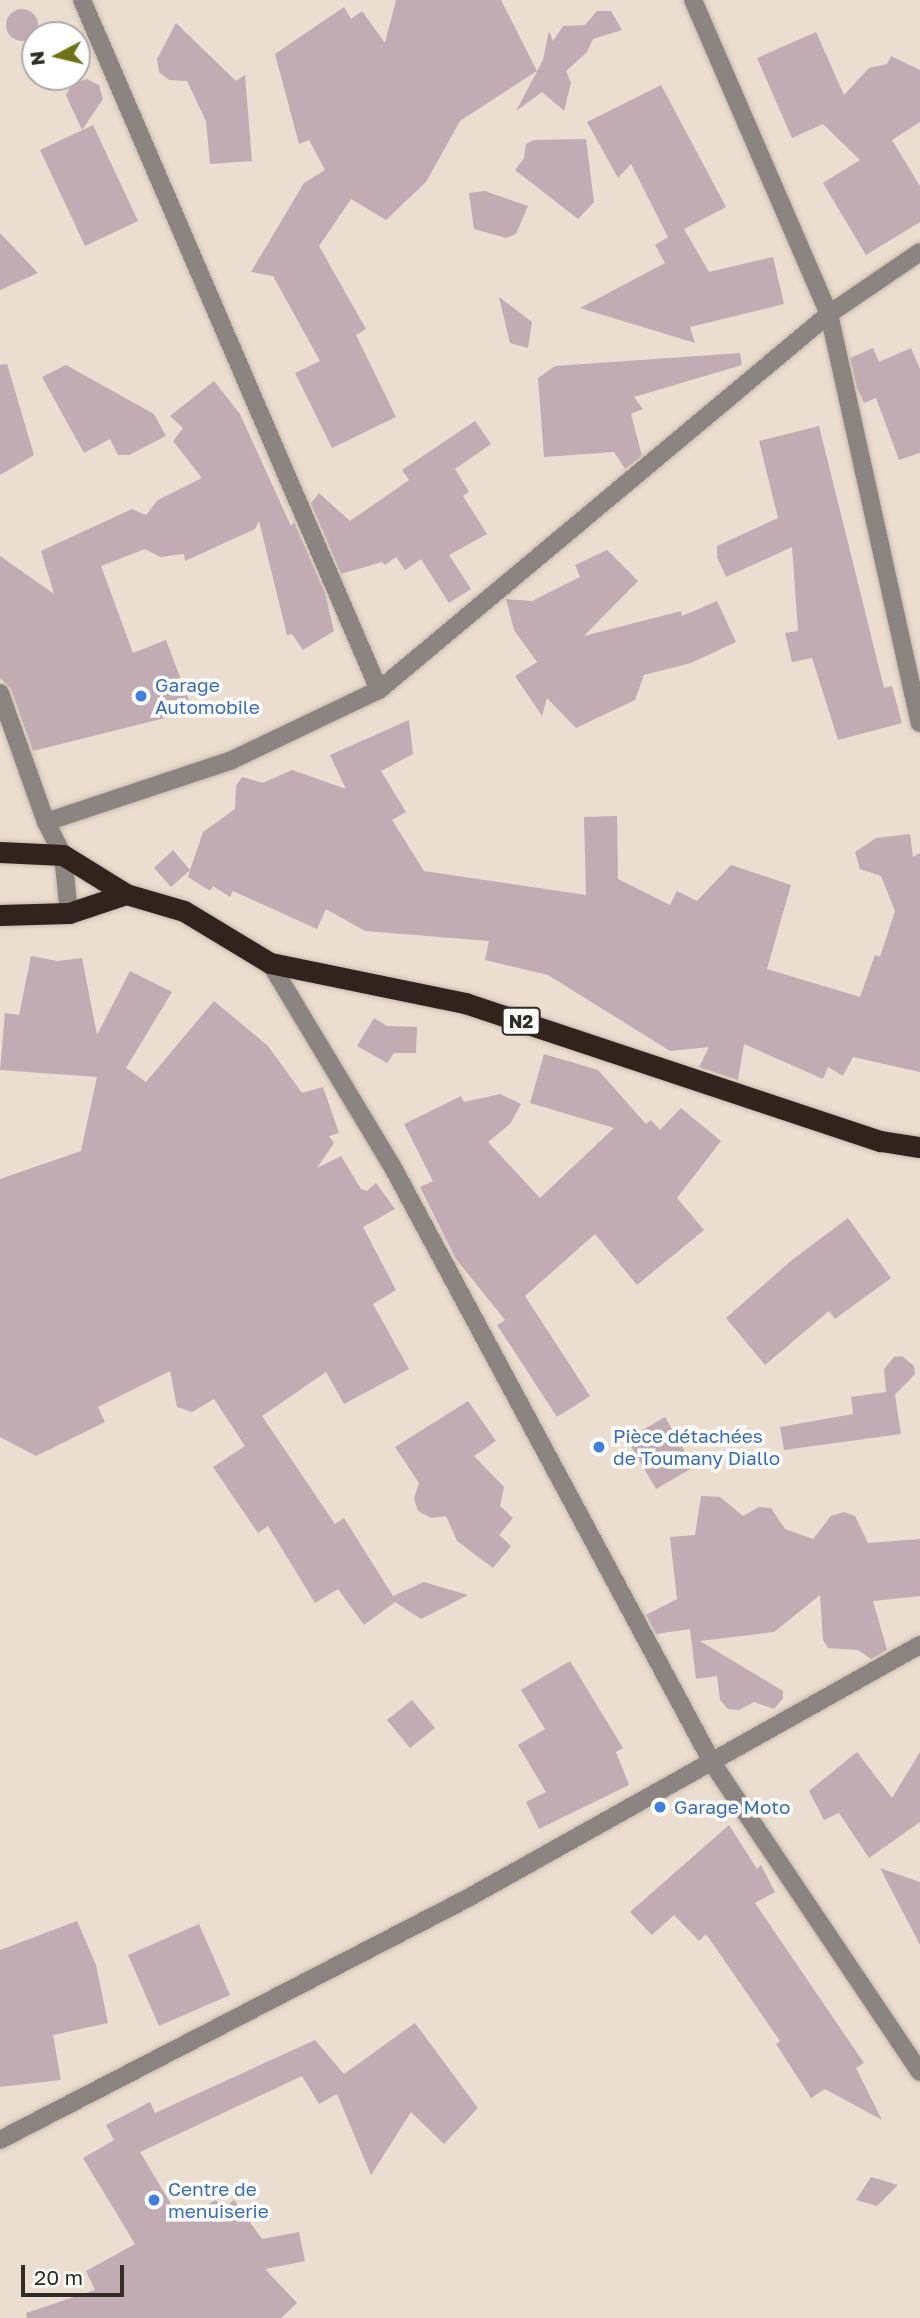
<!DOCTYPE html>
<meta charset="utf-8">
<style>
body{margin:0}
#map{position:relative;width:920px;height:2318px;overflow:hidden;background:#ebddcf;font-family:"Golos Text",sans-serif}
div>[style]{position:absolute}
.building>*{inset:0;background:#c0acb2}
.round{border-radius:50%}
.roads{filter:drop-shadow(0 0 2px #c6baad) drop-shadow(0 0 2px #c6baad)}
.minor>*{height:18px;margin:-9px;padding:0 9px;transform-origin:9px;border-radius:9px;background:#8c8481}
.highway>*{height:21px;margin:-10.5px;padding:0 10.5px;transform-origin:10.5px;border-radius:10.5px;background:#31231d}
.dots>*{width:19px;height:19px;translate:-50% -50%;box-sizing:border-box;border:4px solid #fff;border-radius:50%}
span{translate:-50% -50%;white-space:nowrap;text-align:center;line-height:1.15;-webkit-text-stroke:7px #fff;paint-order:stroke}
.shield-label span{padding:2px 5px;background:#fff;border:2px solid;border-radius:5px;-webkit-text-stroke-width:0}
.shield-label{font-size:18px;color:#312c26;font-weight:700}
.shop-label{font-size:19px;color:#366cbe}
.left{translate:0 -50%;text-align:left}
.north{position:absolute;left:21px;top:21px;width:70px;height:70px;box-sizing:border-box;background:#fff;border:2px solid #adaba8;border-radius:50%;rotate:263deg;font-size:19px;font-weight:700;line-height:28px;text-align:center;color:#312c26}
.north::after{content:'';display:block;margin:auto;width:24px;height:32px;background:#6f7217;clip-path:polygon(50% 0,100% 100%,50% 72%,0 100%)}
.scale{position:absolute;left:21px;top:2265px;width:103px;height:32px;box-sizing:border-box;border:4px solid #312c26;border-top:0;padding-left:9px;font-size:21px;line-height:24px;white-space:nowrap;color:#312c26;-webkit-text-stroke:5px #fff;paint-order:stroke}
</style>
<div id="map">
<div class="building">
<div style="clip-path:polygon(396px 0,501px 0,537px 71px,460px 121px,426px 182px,386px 220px,351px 199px,319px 246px,366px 329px,356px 335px,396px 417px,332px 448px,295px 373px,320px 361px,273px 276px,251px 272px,304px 183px,325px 170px,309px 140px,299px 144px,275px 54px,344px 7px,351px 19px,362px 11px,385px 43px)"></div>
<div class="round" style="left:6px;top:9px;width:32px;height:32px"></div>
<div style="clip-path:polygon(597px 11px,611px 11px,622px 30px,593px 39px,587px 52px,566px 71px,571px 83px,564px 111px,542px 92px,516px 111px,543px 60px,549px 31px,553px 41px,563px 26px,585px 25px)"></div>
<div style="clip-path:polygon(176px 23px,236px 81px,245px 75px,252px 161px,210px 164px,206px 121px,187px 81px,169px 80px,159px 72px,157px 59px)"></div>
<div style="clip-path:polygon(816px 32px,844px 95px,869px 68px,887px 64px,891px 56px,920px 70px,920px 122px,892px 140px,920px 186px,920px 222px,866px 255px,823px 183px,860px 160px,823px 124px,792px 138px,757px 58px)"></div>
<div style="clip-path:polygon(87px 79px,99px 85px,103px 99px,82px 130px,66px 95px,73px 83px)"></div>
<div style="clip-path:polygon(661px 85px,726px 207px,684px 229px,709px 272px,773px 257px,784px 304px,690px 327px,695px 343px,580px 308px,665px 263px,655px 245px,668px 237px,631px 164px,618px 178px,587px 122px)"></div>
<div style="clip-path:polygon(93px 125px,138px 221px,85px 246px,40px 150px)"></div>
<div style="clip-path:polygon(586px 139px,594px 202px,578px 219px,515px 170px,524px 158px,526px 144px,534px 140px)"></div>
<div style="clip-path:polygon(485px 191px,528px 206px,516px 234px,506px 238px,474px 229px,469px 193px)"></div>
<div style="clip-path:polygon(0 233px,38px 273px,0 290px)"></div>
<div style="clip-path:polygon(499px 297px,532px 322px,528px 348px,510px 343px)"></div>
<div style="clip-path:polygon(873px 348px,879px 362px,911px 348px,920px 369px,920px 453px,899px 460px,876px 398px,864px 403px,857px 388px,850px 358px)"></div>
<div style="clip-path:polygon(740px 353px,742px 365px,634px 397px,643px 409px,631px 414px,642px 456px,625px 469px,614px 452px,544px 457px,538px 378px,555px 366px)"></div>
<div style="clip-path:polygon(7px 364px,34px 455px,0 475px,0 365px)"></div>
<div style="clip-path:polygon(66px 365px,154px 414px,166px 436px,129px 455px,118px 455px,110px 439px,84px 453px,42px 377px)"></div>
<div style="clip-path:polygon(214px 381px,240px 414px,291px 526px,294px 522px,325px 593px,334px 631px,303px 650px,292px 634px,287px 635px,259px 521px,255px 529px,185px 561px,184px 554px,160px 557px,145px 549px,101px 566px,133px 653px,166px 640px,193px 711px,33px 751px,11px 689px,0 678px,0 556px,54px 594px,41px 551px,132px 509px,146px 515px,158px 500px,202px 478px,173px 441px,183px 428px,170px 416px)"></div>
<div style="clip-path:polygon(475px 421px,491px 444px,455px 469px,469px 492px,463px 496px,487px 534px,449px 555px,471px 589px,449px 603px,421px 559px,405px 570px,396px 557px,385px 565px,382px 562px,341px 574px,311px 503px,319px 493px,350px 521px,409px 480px,402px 470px)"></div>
<div style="clip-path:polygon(819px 426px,884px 688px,892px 686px,902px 723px,838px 740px,812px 658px,792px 662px,785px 633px,798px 631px,792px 547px,726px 577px,717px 557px,717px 546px,778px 518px,759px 441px)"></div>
<div style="clip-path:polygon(607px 550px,638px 581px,584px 636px,681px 611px,682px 616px,717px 601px,736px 642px,691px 663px,644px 675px,635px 700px,576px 728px,547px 698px,542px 716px,515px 676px,537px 662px,514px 630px,506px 599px,532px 601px,580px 577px,575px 565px)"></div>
<div style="clip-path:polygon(409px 720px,413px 754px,381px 771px,406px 812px,392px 820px,424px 871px,586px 895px,584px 817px,617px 816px,618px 879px,670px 905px,677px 891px,697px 901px,731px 865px,791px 885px,767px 969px,860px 997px,875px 955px,880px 957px,895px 911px,881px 876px,860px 869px,855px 852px,876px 838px,910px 834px,913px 857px,920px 853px,920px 1072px,853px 1057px,843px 1076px,828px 1067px,823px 1079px,744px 1044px,738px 1080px,699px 1067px,709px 1047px,670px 1051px,548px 975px,485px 960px,489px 941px,365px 931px,326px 909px,317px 929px,233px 891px,230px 897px,213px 886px,210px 891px,188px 877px,190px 870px,171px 887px,154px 868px,173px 850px,190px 870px,203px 832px,235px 809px,236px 786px,242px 777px,263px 783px,292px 770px,346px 789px,330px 755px)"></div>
<div style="clip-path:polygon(31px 956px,57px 961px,82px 958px,97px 1035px,130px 971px,172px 992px,126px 1068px,146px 1082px,214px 1001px,268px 1046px,302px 1093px,323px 1087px,339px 1133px,329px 1136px,334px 1143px,317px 1168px,341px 1156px,361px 1189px,367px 1191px,376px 1183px,395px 1209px,363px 1227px,396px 1290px,373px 1304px,409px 1369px,344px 1404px,326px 1372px,262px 1416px,335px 1524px,344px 1518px,393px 1596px,424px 1582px,468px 1595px,421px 1619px,395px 1602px,364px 1625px,338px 1589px,315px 1603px,268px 1526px,258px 1533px,213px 1467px,245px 1446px,214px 1399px,192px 1412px,177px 1407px,170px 1371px,98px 1407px,105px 1422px,36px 1456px,0 1437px,0 1179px,81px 1151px,97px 1077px,0 1070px,5px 1013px,19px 1015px)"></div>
<div style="clip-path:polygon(374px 1018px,387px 1026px,417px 1027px,416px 1053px,394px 1053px,387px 1063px,357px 1046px)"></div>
<div style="clip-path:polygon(544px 1054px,598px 1070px,646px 1124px,651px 1120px,660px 1130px,681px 1108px,721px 1141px,677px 1198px,704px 1230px,637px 1285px,595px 1234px,525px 1296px,590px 1396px,557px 1417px,497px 1325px,505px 1320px,456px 1259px,420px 1187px,433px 1181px,404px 1124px,461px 1096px,464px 1102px,500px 1094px,521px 1104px,510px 1124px,488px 1142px,540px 1198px,614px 1128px,530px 1103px)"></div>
<div style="clip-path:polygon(848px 1218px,891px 1278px,835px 1319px,829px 1311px,765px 1365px,726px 1318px,792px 1260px)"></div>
<div style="clip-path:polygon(902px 1356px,914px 1366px,915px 1374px,895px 1395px,901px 1434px,784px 1450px,780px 1427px,853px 1414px,851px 1397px,886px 1392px,884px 1369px,894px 1357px)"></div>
<div style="clip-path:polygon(468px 1401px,496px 1441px,474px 1456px,504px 1487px,500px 1506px,513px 1518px,499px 1535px,511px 1546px,493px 1568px,457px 1541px,446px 1516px,431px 1518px,418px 1511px,414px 1498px,419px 1483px,395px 1447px)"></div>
<div style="clip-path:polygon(665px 1417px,694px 1467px,656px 1489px,627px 1439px)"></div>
<div style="clip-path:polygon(701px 1496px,720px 1497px,743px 1516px,759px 1507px,771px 1508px,785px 1529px,813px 1539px,831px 1516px,844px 1512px,855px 1516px,868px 1543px,920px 1539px,920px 1596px,873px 1601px,887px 1650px,871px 1659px,858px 1650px,828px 1648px,823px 1640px,820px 1595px,774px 1632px,700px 1641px,783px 1691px,783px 1698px,774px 1709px,754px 1702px,739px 1710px,728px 1709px,720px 1700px,717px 1676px,696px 1679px,690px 1629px,656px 1634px,646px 1615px,677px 1599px,670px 1537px,695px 1535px)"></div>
<div style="clip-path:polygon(570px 1661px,623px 1748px,616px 1752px,629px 1785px,539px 1829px,526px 1802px,546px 1792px,518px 1745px,545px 1729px,521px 1690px)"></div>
<div style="clip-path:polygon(412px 1700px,435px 1728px,410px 1748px,387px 1720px)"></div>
<div style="clip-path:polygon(857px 1752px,892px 1798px,920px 1752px,920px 1822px,869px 1858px,839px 1813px,824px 1820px,809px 1791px)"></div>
<div style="clip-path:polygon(729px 1825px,757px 1869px,761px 1865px,775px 1892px,755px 1903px,864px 2063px,856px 2068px,882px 2120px,825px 2089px,811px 2098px,776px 2044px,780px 2041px,706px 1934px,699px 1941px,674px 1915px,652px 1935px,630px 1912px)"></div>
<div style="clip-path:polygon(880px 1868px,920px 1882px,920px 1945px)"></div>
<div style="clip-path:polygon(77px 1921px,96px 1965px,108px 2023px,53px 2035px,61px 2080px,0 2087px,0 1950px)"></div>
<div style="clip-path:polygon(199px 1924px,230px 1995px,159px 2026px,128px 1955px)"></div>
<div style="clip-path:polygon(415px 2023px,478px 2108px,444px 2144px,411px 2112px,371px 2175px,337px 2094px,319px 2104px,302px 2076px,140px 2152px,180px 2219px,216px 2200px,222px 2209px,234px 2200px,262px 2239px,299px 2232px,305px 2261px,265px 2269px,297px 2303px,281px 2318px,27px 2318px,26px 2313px,95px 2290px,86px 2271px,135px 2244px,83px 2158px,114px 2140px,106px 2125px,150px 2102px,155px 2113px,315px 2040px,344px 2074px)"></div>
<div style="clip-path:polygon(871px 2177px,898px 2185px,877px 2206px,856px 2200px)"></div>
</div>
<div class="roads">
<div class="minor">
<div style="left:82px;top:0;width:751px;rotate:66.71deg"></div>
<div style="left:693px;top:0;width:342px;rotate:66.6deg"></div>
<div style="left:829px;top:314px;width:419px;rotate:77.5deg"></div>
<div style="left:0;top:693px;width:137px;rotate:70.4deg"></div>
<div style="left:46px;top:822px;width:37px;rotate:63deg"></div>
<div style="left:63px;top:855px;width:58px;rotate:84.1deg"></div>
<div style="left:46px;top:822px;width:196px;rotate:-18.4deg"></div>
<div style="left:232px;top:760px;width:163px;rotate:-25.5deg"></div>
<div style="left:379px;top:690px;width:586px;rotate:-39.88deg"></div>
<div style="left:829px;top:314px;width:110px;rotate:-34.3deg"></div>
<div style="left:270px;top:963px;width:235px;rotate:59deg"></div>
<div style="left:391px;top:1164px;width:681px;rotate:61.78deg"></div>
<div style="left:713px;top:1764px;width:371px;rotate:56.1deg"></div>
<div style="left:0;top:2140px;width:527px;rotate:-27.34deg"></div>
<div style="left:468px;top:1898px;width:518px;rotate:-29.24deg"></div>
</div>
<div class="highway">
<div style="left:0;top:852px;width:63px;rotate:2.7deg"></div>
<div style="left:63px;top:855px;width:74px;rotate:31.8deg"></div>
<div style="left:126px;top:894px;width:60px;rotate:16.3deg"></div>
<div style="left:184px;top:911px;width:100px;rotate:31.2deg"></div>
<div style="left:270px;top:963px;width:199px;rotate:11.6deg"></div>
<div style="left:465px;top:1003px;width:438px;rotate:18.4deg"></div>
<div style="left:881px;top:1141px;width:39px;rotate:9deg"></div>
<div style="left:0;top:915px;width:69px;rotate:-1.7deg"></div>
<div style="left:69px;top:913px;width:60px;rotate:-18.4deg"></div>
</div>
</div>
<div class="dots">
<div style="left:141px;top:696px;background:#3f7fe0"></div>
<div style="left:599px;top:1447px;background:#3f7fe0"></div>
<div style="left:660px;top:1807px;background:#3f7fe0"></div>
<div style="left:154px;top:2200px;background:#3f7fe0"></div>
</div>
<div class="shield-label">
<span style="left:521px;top:1021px">N2</span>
</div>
<div class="shop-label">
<span class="left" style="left:155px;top:696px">Garage<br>Automobile</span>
<span class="left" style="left:613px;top:1447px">Pièce détachées<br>de Toumany Diallo</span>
<span class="left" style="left:674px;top:1807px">Garage Moto</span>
<span class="left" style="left:168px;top:2200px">Centre de<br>menuiserie</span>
</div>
<div class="north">N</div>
<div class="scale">20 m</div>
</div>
